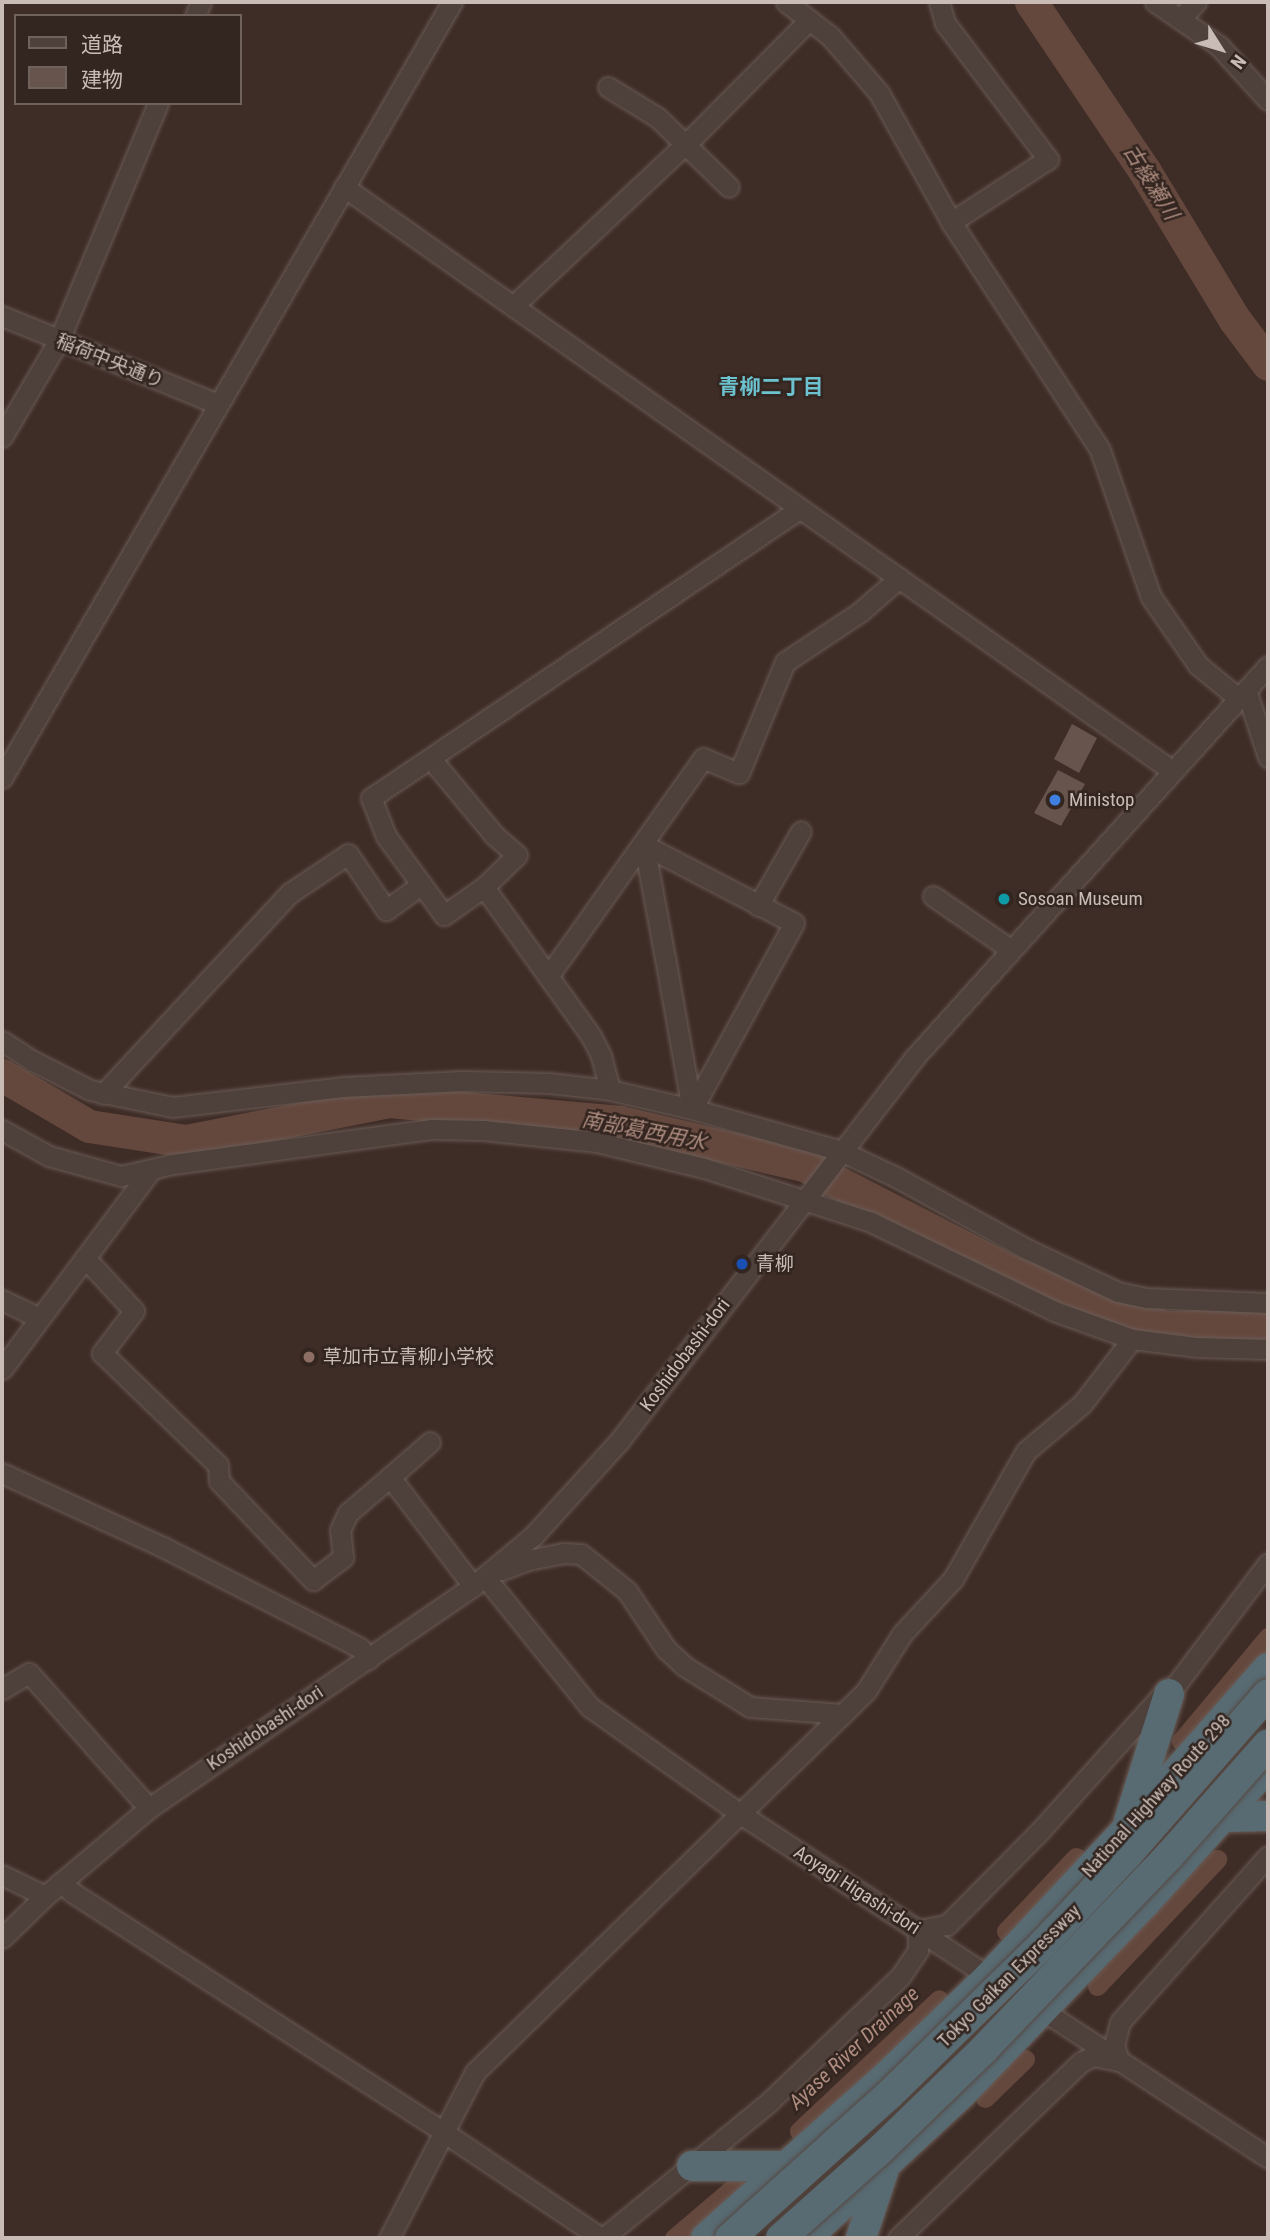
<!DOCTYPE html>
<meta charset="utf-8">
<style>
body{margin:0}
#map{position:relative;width:1270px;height:2240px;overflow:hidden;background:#3e2c26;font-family:"Roboto Condensed","Noto Sans JP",sans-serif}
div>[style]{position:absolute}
.canal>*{height:19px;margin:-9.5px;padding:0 9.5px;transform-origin:9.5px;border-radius:9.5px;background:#65483d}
.river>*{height:33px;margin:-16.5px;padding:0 16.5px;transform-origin:16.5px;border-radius:16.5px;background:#65483d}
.building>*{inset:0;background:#67544d}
.roads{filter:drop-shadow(0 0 2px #695b55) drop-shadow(0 0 2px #695b55)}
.minor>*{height:19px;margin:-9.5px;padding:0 9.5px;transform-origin:9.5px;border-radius:9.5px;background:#4e403a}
.highway>*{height:30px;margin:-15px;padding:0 15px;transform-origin:15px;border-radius:15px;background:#586b73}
.bridges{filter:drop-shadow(0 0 2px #564842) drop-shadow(0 0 2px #564842)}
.highway-bridge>*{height:30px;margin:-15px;padding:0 15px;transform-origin:15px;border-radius:15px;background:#586b73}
.dots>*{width:19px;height:19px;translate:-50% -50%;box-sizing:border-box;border:4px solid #33251f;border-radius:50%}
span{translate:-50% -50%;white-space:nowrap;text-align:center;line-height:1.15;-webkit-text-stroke:5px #33251f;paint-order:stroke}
.street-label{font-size:19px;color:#c9bcb6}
.poi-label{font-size:19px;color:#c9bcb6}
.left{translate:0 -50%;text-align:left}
.water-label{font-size:21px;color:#ae8c80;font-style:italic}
.neighbourhood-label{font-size:21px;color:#6cc2ce;font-weight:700}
.frame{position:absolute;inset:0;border:4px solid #c9bcb6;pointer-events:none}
.legend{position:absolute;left:14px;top:14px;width:228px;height:91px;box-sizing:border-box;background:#33251f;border:2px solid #6f615b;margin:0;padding:9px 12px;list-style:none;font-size:21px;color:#c9bcb6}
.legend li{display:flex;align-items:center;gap:14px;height:35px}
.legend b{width:35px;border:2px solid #6f615b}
.north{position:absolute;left:1186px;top:14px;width:70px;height:70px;-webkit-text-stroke:5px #33251f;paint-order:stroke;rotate:127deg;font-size:19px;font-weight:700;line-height:28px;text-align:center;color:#c9bcb6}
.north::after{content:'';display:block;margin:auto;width:24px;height:32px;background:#c9bcb6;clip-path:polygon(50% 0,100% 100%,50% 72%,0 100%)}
</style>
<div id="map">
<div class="canal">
<div style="left:1181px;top:1741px;width:136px;rotate:-50.1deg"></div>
<div style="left:1006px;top:1931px;width:102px;rotate:-46.6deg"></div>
<div style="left:1097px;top:1986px;width:175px;rotate:-46.6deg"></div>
<div style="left:985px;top:2098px;width:56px;rotate:-44.3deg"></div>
<div style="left:799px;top:2131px;width:192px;rotate:-43.3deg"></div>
<div style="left:674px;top:2238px;width:80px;rotate:-40.4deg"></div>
</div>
<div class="river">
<div style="left:1031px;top:2px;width:202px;rotate:56.1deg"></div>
<div style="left:1144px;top:170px;width:175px;rotate:58.8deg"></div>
<div style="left:1235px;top:320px;width:55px;rotate:53.1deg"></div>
<div style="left:2px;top:1075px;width:101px;rotate:30.4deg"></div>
<div style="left:89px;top:1126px;width:98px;rotate:8.8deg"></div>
<div style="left:186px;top:1141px;width:207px;rotate:-11.1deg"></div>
<div style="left:389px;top:1101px;width:232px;rotate:5.2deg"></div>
<div style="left:620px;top:1122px;width:189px;rotate:13.2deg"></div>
<div style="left:804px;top:1165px;width:234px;rotate:27.2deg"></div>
<div style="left:1012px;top:1272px;width:163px;rotate:19.8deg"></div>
<div style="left:1165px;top:1327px;width:103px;rotate:-1.7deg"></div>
</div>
<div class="building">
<div style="clip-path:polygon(1072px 724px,1097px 738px,1079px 773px,1054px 759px)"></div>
<div style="clip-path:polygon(1058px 770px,1085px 784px,1061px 826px,1034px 813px)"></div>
</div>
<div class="roads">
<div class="minor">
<div style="left:786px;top:2px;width:56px;rotate:37.7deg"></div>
<div style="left:830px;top:36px;width:75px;rotate:49.3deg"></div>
<div style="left:879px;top:93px;width:148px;rotate:60.8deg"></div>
<div style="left:951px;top:222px;width:272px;rotate:56.8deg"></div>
<div style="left:1100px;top:450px;width:156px;rotate:70.9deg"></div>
<div style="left:1151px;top:597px;width:83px;rotate:55.3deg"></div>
<div style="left:1198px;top:665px;width:52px;rotate:39.5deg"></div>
<div style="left:939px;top:2px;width:22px;rotate:74deg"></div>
<div style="left:945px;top:23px;width:171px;rotate:52.9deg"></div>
<div style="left:1048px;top:159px;width:116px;rotate:147deg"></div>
<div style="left:1155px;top:2px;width:78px;rotate:34.5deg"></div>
<div style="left:1219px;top:46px;width:73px;rotate:47.8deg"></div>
<div style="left:195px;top:16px;width:15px;rotate:-67deg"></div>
<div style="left:1181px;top:18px;width:22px;rotate:-47deg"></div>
<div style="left:608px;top:87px;width:57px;rotate:31.5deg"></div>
<div style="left:657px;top:117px;width:100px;rotate:44.2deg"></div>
<div style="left:344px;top:187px;width:1012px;rotate:35.18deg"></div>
<div style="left:513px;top:306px;width:247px;rotate:-43.2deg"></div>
<div style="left:693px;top:137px;width:165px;rotate:-45.2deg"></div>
<div style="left:2px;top:316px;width:233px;rotate:22.2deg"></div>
<div style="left:2px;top:437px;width:113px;rotate:-59.6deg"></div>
<div style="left:59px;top:340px;width:257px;rotate:-67.3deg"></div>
<div style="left:1246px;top:690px;width:71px;rotate:71.8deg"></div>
<div style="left:431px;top:759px;width:99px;rotate:50.3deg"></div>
<div style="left:494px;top:835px;width:30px;rotate:41deg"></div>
<div style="left:517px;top:855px;width:46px;rotate:135.9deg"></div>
<div style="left:484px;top:887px;width:49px;rotate:145deg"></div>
<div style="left:444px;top:915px;width:98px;rotate:-126.3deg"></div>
<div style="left:386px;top:836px;width:41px;rotate:-111.5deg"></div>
<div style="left:371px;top:798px;width:515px;rotate:-34deg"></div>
<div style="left:2px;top:778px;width:897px;rotate:-59.89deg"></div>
<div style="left:644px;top:845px;width:169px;rotate:27.5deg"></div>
<div style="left:794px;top:923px;width:212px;rotate:118.7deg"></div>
<div style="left:692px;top:1109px;width:153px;rotate:-100.1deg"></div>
<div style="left:665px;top:958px;width:115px;rotate:-100.5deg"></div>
<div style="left:484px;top:887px;width:183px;rotate:54.3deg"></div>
<div style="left:591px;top:1036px;width:22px;rotate:63deg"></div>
<div style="left:601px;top:1056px;width:35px;rotate:75deg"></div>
<div style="left:933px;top:896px;width:93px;rotate:34.5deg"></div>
<div style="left:758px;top:906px;width:86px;rotate:-60.2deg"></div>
<div style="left:549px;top:975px;width:266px;rotate:-54.6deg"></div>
<div style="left:703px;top:758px;width:39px;rotate:23deg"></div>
<div style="left:739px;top:773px;width:120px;rotate:-67.5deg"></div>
<div style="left:785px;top:662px;width:90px;rotate:-33.7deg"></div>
<div style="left:860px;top:612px;width:52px;rotate:-41.1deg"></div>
<div style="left:2px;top:1041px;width:37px;rotate:33deg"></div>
<div style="left:33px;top:1061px;width:64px;rotate:27deg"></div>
<div style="left:90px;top:1090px;width:85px;rotate:11.6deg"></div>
<div style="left:173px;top:1107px;width:170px;rotate:-6.7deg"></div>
<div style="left:342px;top:1087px;width:120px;rotate:-2.9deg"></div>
<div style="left:462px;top:1081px;width:87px;rotate:1.3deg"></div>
<div style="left:549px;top:1083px;width:61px;rotate:6.5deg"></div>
<div style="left:610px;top:1090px;width:84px;rotate:13deg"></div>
<div style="left:692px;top:1109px;width:155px;rotate:15.7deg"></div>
<div style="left:841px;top:1151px;width:61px;rotate:25.3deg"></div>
<div style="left:896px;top:1177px;width:152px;rotate:28.8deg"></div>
<div style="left:1029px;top:1250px;width:98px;rotate:25.3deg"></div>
<div style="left:1118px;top:1292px;width:30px;rotate:12deg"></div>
<div style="left:1147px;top:1298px;width:121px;rotate:2.4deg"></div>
<div style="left:103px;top:1094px;width:275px;rotate:-47.1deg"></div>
<div style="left:290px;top:893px;width:70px;rotate:-33.9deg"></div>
<div style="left:348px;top:854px;width:68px;rotate:55.8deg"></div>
<div style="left:386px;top:910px;width:44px;rotate:-35.8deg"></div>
<div style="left:2px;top:1130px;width:54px;rotate:29deg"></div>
<div style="left:49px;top:1156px;width:75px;rotate:15.5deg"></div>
<div style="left:121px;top:1176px;width:53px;rotate:-13deg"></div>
<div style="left:173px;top:1164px;width:260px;rotate:-7.7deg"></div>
<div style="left:431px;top:1129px;width:52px;rotate:1.1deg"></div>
<div style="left:483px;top:1130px;width:115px;rotate:6deg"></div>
<div style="left:597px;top:1142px;width:110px;rotate:13.7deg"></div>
<div style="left:704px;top:1168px;width:176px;rotate:17.9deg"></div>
<div style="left:871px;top:1222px;width:203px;rotate:25.9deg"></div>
<div style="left:1054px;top:1311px;width:83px;rotate:19.7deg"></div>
<div style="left:1132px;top:1339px;width:64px;rotate:7.1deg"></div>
<div style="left:1196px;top:1347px;width:72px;rotate:1.6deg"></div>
<div style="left:85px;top:1258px;width:72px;rotate:47.2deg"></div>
<div style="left:134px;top:1311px;width:53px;rotate:127.3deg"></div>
<div style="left:102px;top:1353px;width:161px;rotate:44deg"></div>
<div style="left:218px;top:1465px;width:16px;rotate:86deg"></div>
<div style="left:219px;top:1481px;width:137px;rotate:46.5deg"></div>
<div style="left:313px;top:1580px;width:38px;rotate:-37deg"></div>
<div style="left:343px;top:1557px;width:27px;rotate:-96deg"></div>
<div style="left:340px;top:1530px;width:19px;rotate:-65deg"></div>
<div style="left:348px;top:1513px;width:55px;rotate:-40.6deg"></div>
<div style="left:390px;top:1477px;width:137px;rotate:52.7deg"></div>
<div style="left:2px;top:1300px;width:41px;rotate:25.9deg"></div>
<div style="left:2px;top:1369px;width:247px;rotate:-53.2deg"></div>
<div style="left:2px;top:1473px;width:175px;rotate:24.7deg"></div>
<div style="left:161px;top:1546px;width:224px;rotate:27.1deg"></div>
<div style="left:360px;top:1648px;width:14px;rotate:54deg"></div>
<div style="left:390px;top:1477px;width:53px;rotate:-41.2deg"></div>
<div style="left:502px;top:1570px;width:28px;rotate:-21deg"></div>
<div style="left:528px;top:1560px;width:36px;rotate:-11deg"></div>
<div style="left:563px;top:1553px;width:18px;rotate:3deg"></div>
<div style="left:581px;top:1554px;width:59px;rotate:38.8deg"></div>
<div style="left:627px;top:1591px;width:70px;rotate:56.1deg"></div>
<div style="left:666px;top:1649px;width:25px;rotate:43deg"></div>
<div style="left:684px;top:1666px;width:78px;rotate:31.8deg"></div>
<div style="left:750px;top:1707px;width:93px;rotate:4.3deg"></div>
<div style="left:485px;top:1577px;width:167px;rotate:51.1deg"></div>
<div style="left:590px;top:1707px;width:183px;rotate:35.4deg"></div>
<div style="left:739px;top:1813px;width:311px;rotate:33.2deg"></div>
<div style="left:2px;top:1689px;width:31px;rotate:-31deg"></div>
<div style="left:29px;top:1673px;width:181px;rotate:48.4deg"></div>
<div style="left:2px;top:1875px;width:48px;rotate:26deg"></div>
<div style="left:61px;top:1882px;width:16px;rotate:43deg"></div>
<div style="left:73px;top:1893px;width:443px;rotate:32.8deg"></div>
<div style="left:445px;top:2133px;width:188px;rotate:33.9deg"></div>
<div style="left:2px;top:1938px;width:60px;rotate:-44.3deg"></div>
<div style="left:45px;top:1896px;width:136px;rotate:-40.2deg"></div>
<div style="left:149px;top:1808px;width:393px;rotate:-34.4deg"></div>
<div style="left:473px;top:1586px;width:80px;rotate:-39.9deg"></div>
<div style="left:534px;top:1535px;width:128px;rotate:-47.8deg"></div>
<div style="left:620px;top:1440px;width:482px;rotate:-52.4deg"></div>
<div style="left:914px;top:1058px;width:528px;rotate:-47.92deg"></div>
<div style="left:1033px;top:2004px;width:281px;rotate:33.2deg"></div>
<div style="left:389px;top:2238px;width:187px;rotate:-62.6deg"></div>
<div style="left:475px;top:2072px;width:546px;rotate:-44.26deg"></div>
<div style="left:866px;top:1691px;width:67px;rotate:-57.7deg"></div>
<div style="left:902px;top:1634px;width:75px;rotate:-47.2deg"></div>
<div style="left:953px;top:1579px;width:147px;rotate:-60.3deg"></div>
<div style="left:1026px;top:1451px;width:73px;rotate:-40deg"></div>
<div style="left:1082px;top:1404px;width:82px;rotate:-52.4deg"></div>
<div style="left:603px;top:2238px;width:215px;rotate:-39.3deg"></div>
<div style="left:769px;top:2102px;width:181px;rotate:-43.7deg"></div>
<div style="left:900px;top:1977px;width:32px;rotate:-56deg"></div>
<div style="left:918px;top:1950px;width:20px;rotate:-90deg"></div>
<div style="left:918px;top:1930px;width:29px;rotate:-10deg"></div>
<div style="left:947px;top:1925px;width:131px;rotate:-45.3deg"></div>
<div style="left:1039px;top:1832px;width:183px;rotate:-48.1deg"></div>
<div style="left:1161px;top:1696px;width:8px;rotate:-14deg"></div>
<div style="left:1169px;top:1694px;width:164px;rotate:-52.9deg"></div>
<div style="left:898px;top:2238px;width:254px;rotate:-43.9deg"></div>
<div style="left:1081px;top:2062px;width:13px;rotate:-27deg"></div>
<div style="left:1093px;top:2056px;width:26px;rotate:11deg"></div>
<div style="left:1119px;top:2061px;width:17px;rotate:-107deg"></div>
<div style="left:1114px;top:2045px;width:24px;rotate:-75deg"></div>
<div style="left:1120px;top:2022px;width:222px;rotate:-48.3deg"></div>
</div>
<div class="highway">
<div style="left:1224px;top:1817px;width:44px;rotate:-1.3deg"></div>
<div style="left:1129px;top:1821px;width:133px;rotate:-72.5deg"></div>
<div style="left:692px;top:2166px;width:95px"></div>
<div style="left:706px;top:2238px;width:240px;rotate:-41.8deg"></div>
<div style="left:885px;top:2078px;width:145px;rotate:-44.2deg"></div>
<div style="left:989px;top:1977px;width:200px;rotate:-47deg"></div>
<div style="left:1125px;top:1831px;width:217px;rotate:-48.7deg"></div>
<div style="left:806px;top:2238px;width:212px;rotate:-42.9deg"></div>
<div style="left:961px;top:2094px;width:265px;rotate:-46.1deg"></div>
<div style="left:1145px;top:1903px;width:184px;rotate:-48.1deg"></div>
<div style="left:861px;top:2238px;width:70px;rotate:-71.6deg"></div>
</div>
</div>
<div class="bridges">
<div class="highway-bridge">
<div style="left:730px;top:2238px;width:215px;rotate:-42deg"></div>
<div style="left:890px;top:2094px;width:217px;rotate:-44.4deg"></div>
<div style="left:1045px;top:1942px;width:120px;rotate:-46.7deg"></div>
<div style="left:1127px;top:1855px;width:214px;rotate:-48.8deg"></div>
<div style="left:781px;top:2238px;width:135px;rotate:-41.7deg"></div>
<div style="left:882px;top:2148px;width:142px;rotate:-44.1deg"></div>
<div style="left:984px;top:2049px;width:267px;rotate:-46.2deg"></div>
<div style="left:1169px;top:1856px;width:149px;rotate:-48.5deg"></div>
</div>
</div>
<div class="dots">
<div style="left:1055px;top:800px;background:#3f7fe0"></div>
<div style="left:1004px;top:899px;background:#0f9aa8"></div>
<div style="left:742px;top:1264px;background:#1a4fb4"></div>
<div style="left:309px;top:1357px;background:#8d6e63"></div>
</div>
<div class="street-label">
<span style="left:110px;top:361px;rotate:22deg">稲荷中央通り</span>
<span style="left:685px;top:1355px;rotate:-53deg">Koshidobashi-dori</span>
<span style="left:265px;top:1728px;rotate:-34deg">Koshidobashi-dori</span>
<span style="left:1156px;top:1796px;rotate:-48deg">National Highway Route 298</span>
<span style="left:857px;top:1890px;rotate:33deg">Aoyagi Higashi-dori</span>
<span style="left:1009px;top:1976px;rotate:-45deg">Tokyo Gaikan Expressway</span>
</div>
<div class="poi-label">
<span class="left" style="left:1069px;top:800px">Ministop</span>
<span class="left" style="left:1018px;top:899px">Sosoan Museum</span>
<span class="left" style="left:756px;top:1264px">青柳</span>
<span class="left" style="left:323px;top:1357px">草加市立青柳小学校</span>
</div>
<div class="water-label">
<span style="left:1151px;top:182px;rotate:58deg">古綾瀬川</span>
<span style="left:644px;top:1131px;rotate:11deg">南部葛西用水</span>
<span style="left:854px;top:2048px;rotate:-43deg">Ayase River Drainage</span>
</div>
<div class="neighbourhood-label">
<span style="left:771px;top:387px">青柳二丁目</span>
</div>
<div class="frame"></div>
<ul class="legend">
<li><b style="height:9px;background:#4e403a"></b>道路</li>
<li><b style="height:19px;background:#67544d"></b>建物</li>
</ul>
<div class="north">N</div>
</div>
